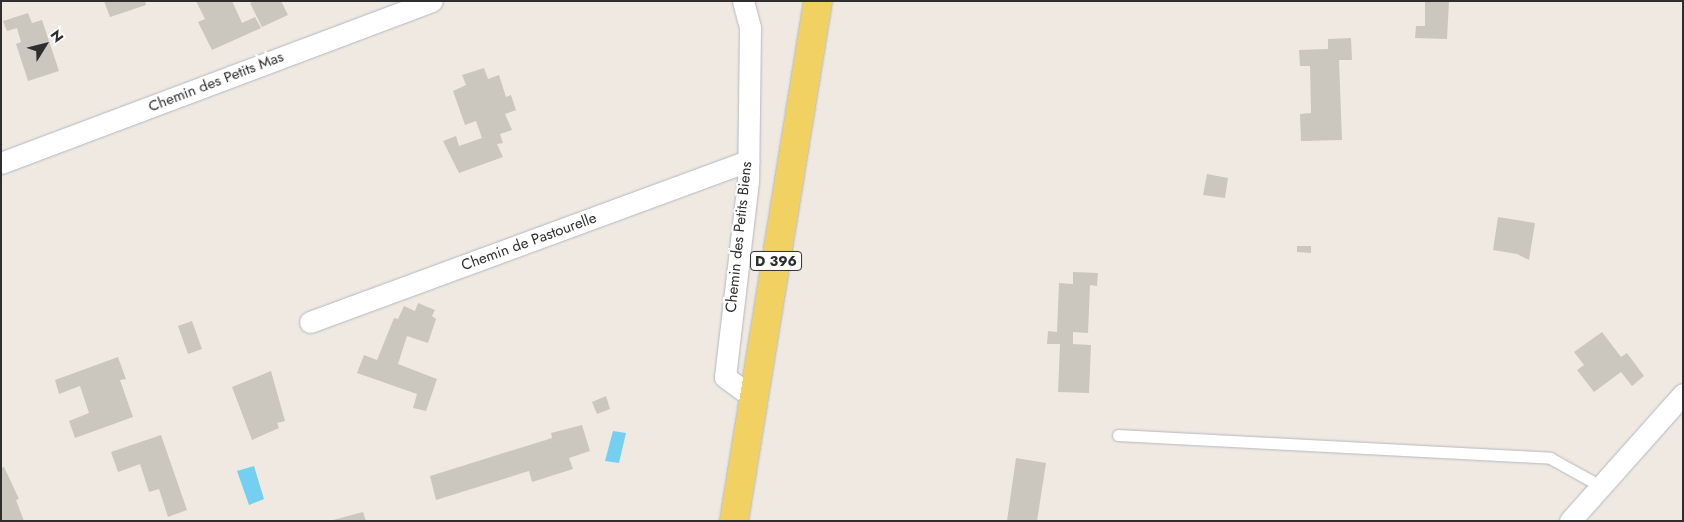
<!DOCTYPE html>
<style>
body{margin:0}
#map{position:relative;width:1684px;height:522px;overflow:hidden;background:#efe9e1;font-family:Jost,sans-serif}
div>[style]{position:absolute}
.water>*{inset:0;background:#75cff0}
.building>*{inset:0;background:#cbc7bf}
.roads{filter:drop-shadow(0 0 1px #b4b7c1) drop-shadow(0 0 1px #b4b7c1)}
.service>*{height:11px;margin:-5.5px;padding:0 5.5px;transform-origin:5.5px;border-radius:5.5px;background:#fff}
.minor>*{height:21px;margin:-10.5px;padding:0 10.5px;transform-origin:10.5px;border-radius:10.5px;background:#fff}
.primary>*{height:28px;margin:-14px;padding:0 14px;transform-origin:14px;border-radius:14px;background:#f2d163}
span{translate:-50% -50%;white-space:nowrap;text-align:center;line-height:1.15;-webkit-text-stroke:4.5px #fff;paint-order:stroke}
.shield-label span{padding:1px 4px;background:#fff;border:1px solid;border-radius:4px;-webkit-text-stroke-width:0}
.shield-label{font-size:14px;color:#2e2e2e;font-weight:700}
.street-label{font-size:15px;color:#2e2e2e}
.frame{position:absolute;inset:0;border:2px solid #2e2e2e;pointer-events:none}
.north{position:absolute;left:20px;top:20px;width:50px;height:50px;-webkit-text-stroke:4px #fff;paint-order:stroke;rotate:54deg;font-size:14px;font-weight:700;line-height:20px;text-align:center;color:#2e2e2e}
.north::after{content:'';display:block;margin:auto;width:18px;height:22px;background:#2e2e2e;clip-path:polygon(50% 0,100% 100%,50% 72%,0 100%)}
</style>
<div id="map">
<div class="water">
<div style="clip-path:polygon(613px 431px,626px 433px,619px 463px,605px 461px)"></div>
<div style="clip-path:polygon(254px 466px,264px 499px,249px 505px,237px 471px)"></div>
</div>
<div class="building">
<div style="clip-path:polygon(104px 1px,145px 1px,146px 5px,110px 17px)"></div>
<div style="clip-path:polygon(196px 1px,232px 1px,242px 23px,255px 17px,261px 28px,212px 50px,198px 22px,205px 19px)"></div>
<div style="clip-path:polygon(255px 1px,281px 1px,288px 15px,262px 27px,250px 3px)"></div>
<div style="clip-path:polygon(1425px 1px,1449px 1px,1447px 39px,1415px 38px,1416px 26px,1425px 26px)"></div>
<div style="clip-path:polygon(28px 13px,32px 23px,42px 20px,59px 71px,28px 81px,16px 44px,21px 42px,17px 28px,7px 31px,3px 21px)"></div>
<div style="clip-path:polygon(1351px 38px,1352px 60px,1339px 60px,1342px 140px,1301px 141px,1300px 114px,1311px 113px,1310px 66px,1300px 66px,1299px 50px,1328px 49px,1328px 39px)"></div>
<div style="clip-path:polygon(484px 68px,488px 79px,499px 75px,506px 97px,511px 95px,516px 110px,505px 114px,512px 130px,500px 134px,503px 143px,497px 144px,503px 157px,459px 173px,443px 141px,456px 136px,459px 146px,482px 138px,476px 121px,465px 125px,453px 91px,466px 85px,462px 75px)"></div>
<div style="clip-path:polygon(1207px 174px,1228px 178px,1225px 198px,1203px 195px)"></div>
<div style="clip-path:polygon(1498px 217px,1535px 223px,1529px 260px,1517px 254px,1493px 250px)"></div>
<div style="clip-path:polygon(1297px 246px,1311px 246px,1311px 253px,1297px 252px)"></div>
<div style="clip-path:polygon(1073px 272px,1098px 273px,1097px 286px,1090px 285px,1088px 333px,1073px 332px,1073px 344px,1091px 345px,1089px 393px,1058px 392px,1060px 344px,1047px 344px,1048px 331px,1057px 332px,1059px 283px,1073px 284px)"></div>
<div style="clip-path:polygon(418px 303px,435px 310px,432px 316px,436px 319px,428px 343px,407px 336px,398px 364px,437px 379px,426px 411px,413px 408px,417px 394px,357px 373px,364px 355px,377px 360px,394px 318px,398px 319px,404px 306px,415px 311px)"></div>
<div style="clip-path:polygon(192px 321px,202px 349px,188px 354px,178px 326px)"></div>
<div style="clip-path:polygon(1602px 332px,1621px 357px,1627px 353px,1644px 376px,1632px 386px,1621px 372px,1594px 392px,1577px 370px,1584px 365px,1574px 352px)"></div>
<div style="clip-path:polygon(118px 357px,126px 379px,120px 380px,133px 417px,75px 438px,69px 421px,89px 413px,80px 386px,59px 394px,55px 380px)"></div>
<div style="clip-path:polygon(271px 371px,285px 421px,277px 423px,279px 428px,252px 440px,232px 387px)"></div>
<div style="clip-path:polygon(606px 396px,610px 409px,597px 414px,592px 402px)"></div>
<div style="clip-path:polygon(582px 425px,590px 451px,569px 458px,573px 469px,532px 482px,529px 471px,436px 500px,430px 476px,552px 438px,551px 433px)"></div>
<div style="clip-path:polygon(161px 435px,187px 510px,168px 517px,159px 489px,149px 492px,140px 464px,118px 472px,111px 452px)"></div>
<div style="clip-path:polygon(1016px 458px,1046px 463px,1037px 521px,1007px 521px)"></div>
<div style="clip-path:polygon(4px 467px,19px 499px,16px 500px,24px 521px,1px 521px,1px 468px)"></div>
<div style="clip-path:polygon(363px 512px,366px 521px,333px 521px,333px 520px)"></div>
</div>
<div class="roads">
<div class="service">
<div style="left:1118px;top:435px;width:433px;rotate:3deg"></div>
<div style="left:1550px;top:458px;width:56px;rotate:28.9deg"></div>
</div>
<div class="minor">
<div style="left:743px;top:1px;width:28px;rotate:75deg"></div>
<div style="left:750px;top:28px;width:153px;rotate:90.7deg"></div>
<div style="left:748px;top:181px;width:197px;rotate:96.7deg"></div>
<div style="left:725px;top:377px;width:36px;rotate:36deg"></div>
<div style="left:1px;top:163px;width:460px;rotate:-20.6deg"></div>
<div style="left:310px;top:322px;width:467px;rotate:-20.2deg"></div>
<div style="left:1570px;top:521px;width:170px;rotate:-48.3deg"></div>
</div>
<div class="primary">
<div style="left:734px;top:521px;width:527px;rotate:-80.82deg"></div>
</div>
</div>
<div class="shield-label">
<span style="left:776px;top:261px">D 396</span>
</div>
<div class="street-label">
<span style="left:216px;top:82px;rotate:-21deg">Chemin des Petits Mas</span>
<span style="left:739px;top:237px;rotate:-84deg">Chemin des Petits Biens</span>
<span style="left:529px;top:242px;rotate:-20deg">Chemin de Pastourelle</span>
</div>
<div class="frame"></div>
<div class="north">N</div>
</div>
